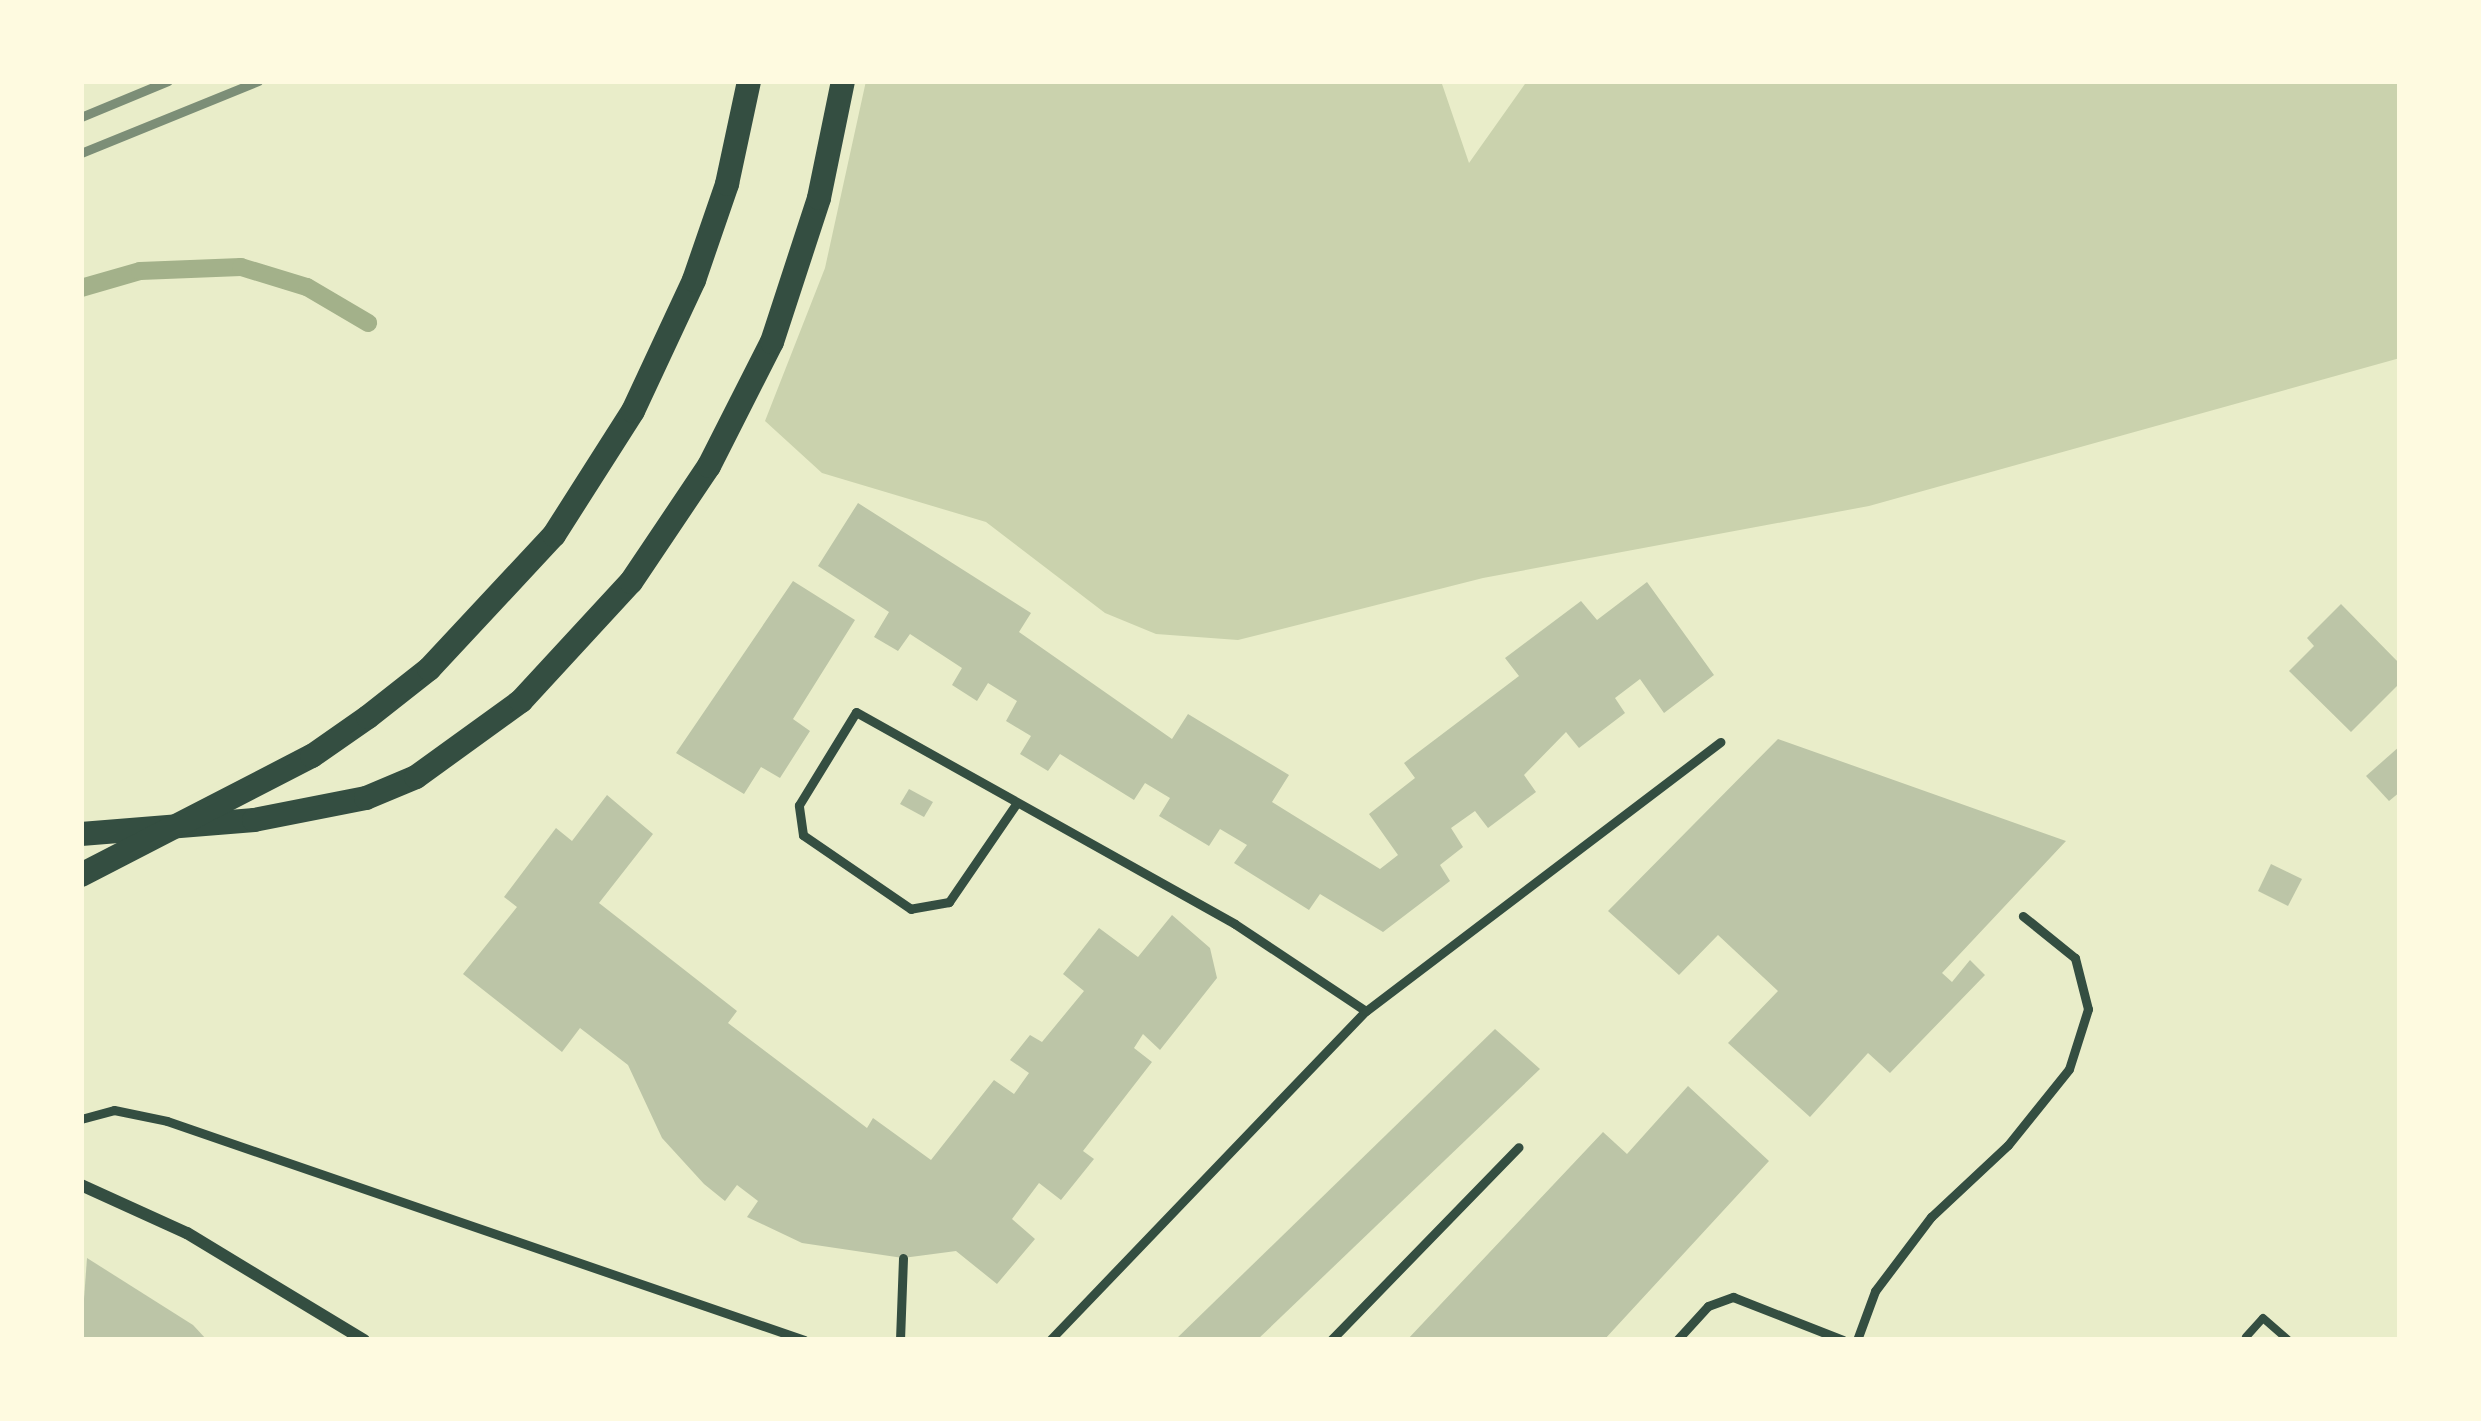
<!DOCTYPE html>
<style>
body{margin:0}
#map{position:relative;width:2481px;height:1421px;overflow:hidden;background:#e9edc9;font-family:"PT Sans",sans-serif}
div>[style]{position:absolute}
.green>*{inset:0;background:#cad2ad}
.stream>*{height:18px;margin:-9px;padding:0 9px;transform-origin:9px;border-radius:9px;background:#a3b18a}
.building>*{inset:0;background:#bcc5a7}
.path>*{height:8px;margin:-4px;padding:0 4px;transform-origin:4px;border-radius:4px;background:#344e41}
.service>*{height:9px;margin:-4.5px;padding:0 4.5px;transform-origin:4.5px;border-radius:4.5px;background:#344e41}
.minor>*{height:12px;margin:-6px;padding:0 6px;transform-origin:6px;border-radius:6px;background:#344e41}
.secondary>*{height:24px;margin:-12px;padding:0 12px;transform-origin:12px;border-radius:12px;background:#344e41}
.rail>*{height:9px;margin:-4.5px;padding:0 4.5px;transform-origin:4.5px;border-radius:4.5px;background:#7c8e77}
span{translate:-50% -50%;white-space:nowrap;text-align:center;line-height:1.15;-webkit-text-stroke:9px #fefae0;paint-order:stroke}
.frame{position:absolute;inset:0;border:84px solid #fefae0;pointer-events:none}
</style>
<div id="map">
<div class="green">
<div style="clip-path:polygon(866px 81px,1441px 81px,1469px 163px,1527px 81px,2400px 81px,2400px 358px,1869px 506px,1483px 578px,1238px 640px,1156px 634px,1105px 613px,986px 522px,822px 473px,765px 421px,825px 268px)"></div>
</div>
<div class="stream">
<div style="left:81px;top:288px;width:61px;rotate:-16.1deg"></div>
<div style="left:140px;top:271px;width:101px;rotate:-2.3deg"></div>
<div style="left:241px;top:267px;width:69px;rotate:16.9deg"></div>
<div style="left:307px;top:287px;width:71px;rotate:30.5deg"></div>
</div>
<div class="building">
<div style="clip-path:polygon(858px 503px,1031px 613px,1019px 632px,1172px 739px,1188px 714px,1289px 775px,1272px 802px,1380px 869px,1398px 855px,1369px 814px,1415px 778px,1404px 763px,1519px 676px,1505px 658px,1581px 601px,1597px 620px,1647px 582px,1714px 675px,1664px 713px,1640px 679px,1615px 698px,1625px 713px,1579px 748px,1566px 732px,1524px 775px,1536px 792px,1488px 828px,1475px 811px,1451px 828px,1463px 847px,1440px 865px,1450px 881px,1383px 932px,1320px 894px,1309px 910px,1234px 863px,1247px 845px,1220px 829px,1209px 846px,1159px 816px,1170px 798px,1145px 783px,1134px 800px,1060px 754px,1048px 771px,1020px 754px,1031px 736px,1006px 721px,1017px 701px,988px 683px,977px 701px,952px 685px,962px 668px,910px 634px,898px 651px,874px 637px,889px 612px,818px 566px)"></div>
<div style="clip-path:polygon(793px 581px,855px 620px,793px 719px,810px 731px,780px 778px,761px 767px,744px 794px,676px 753px)"></div>
<div style="clip-path:polygon(2341px 604px,2400px 664px,2400px 683px,2351px 732px,2289px 671px,2314px 646px,2307px 638px)"></div>
<div style="clip-path:polygon(1778px 739px,2066px 841px,1942px 973px,1952px 982px,1970px 960px,1985px 975px,1890px 1073px,1868px 1053px,1810px 1117px,1728px 1043px,1778px 991px,1718px 935px,1679px 975px,1608px 911px)"></div>
<div style="clip-path:polygon(2400px 746px,2400px 792px,2389px 801px,2366px 776px)"></div>
<div style="clip-path:polygon(909px 789px,933px 802px,924px 817px,900px 804px)"></div>
<div style="clip-path:polygon(607px 795px,653px 834px,599px 903px,737px 1011px,728px 1023px,867px 1128px,873px 1118px,931px 1160px,994px 1080px,1014px 1094px,1029px 1073px,1010px 1060px,1030px 1035px,1042px 1042px,1084px 991px,1063px 974px,1099px 928px,1138px 957px,1172px 915px,1210px 948px,1217px 978px,1160px 1050px,1143px 1034px,1134px 1048px,1152px 1062px,1083px 1151px,1094px 1159px,1061px 1200px,1039px 1183px,1012px 1219px,1035px 1239px,997px 1284px,956px 1251px,903px 1258px,802px 1243px,747px 1217px,758px 1201px,737px 1185px,725px 1201px,704px 1184px,662px 1138px,628px 1065px,580px 1028px,562px 1052px,463px 974px,517px 907px,504px 897px,556px 828px,572px 841px)"></div>
<div style="clip-path:polygon(2271px 864px,2302px 879px,2288px 906px,2258px 891px)"></div>
<div style="clip-path:polygon(1495px 1029px,1540px 1069px,1257px 1340px,1175px 1340px)"></div>
<div style="clip-path:polygon(1688px 1086px,1769px 1161px,1604px 1340px,1407px 1340px,1603px 1132px,1627px 1154px)"></div>
<div style="clip-path:polygon(87px 1258px,193px 1325px,207px 1340px,81px 1340px)"></div>
</div>
<div class="path">
<div style="left:2246px;top:1337px;width:25px;rotate:-48deg"></div>
<div style="left:2263px;top:1318px;width:33px;rotate:41deg"></div>
</div>
<div class="service">
<div style="left:1016px;top:804px;width:119px;rotate:124.4deg"></div>
<div style="left:949px;top:902px;width:39px;rotate:170deg"></div>
<div style="left:911px;top:909px;width:131px;rotate:-145.6deg"></div>
<div style="left:803px;top:835px;width:30px;rotate:-98deg"></div>
<div style="left:799px;top:805px;width:109px;rotate:-58.5deg"></div>
<div style="left:856px;top:712px;width:434px;rotate:29.2deg"></div>
<div style="left:1235px;top:924px;width:157px;rotate:33.6deg"></div>
<div style="left:81px;top:1119px;width:34px;rotate:-15deg"></div>
<div style="left:114px;top:1110px;width:54px;rotate:11.7deg"></div>
<div style="left:167px;top:1121px;width:674px;rotate:18.97deg"></div>
<div style="left:900px;top:1340px;width:82px;rotate:-87.9deg"></div>
<div style="left:1050px;top:1340px;width:456px;rotate:-46.2deg"></div>
<div style="left:1366px;top:1011px;width:445px;rotate:-37.2deg"></div>
<div style="left:1331px;top:1340px;width:269px;rotate:-45.8deg"></div>
<div style="left:1677px;top:1340px;width:46px;rotate:-47.6deg"></div>
<div style="left:1708px;top:1306px;width:27px;rotate:-20deg"></div>
<div style="left:1733px;top:1297px;width:118px;rotate:21.4deg"></div>
<div style="left:1857px;top:1340px;width:52px;rotate:-69.8deg"></div>
<div style="left:1875px;top:1291px;width:93px;rotate:-52.9deg"></div>
<div style="left:1931px;top:1217px;width:105px;rotate:-43.1deg"></div>
<div style="left:2008px;top:1145px;width:97px;rotate:-51.2deg"></div>
<div style="left:2069px;top:1069px;width:63px;rotate:-72.4deg"></div>
<div style="left:2088px;top:1009px;width:53px;rotate:-104.3deg"></div>
<div style="left:2075px;top:958px;width:67px;rotate:-141.1deg"></div>
</div>
<div class="minor">
<div style="left:81px;top:1185px;width:116px;rotate:24.4deg"></div>
<div style="left:187px;top:1233px;width:207px;rotate:31.2deg"></div>
</div>
<div class="secondary">
<div style="left:81px;top:834px;width:174px;rotate:-4.6deg"></div>
<div style="left:254px;top:820px;width:114px;rotate:-11.1deg"></div>
<div style="left:366px;top:798px;width:54px;rotate:-22.8deg"></div>
<div style="left:416px;top:777px;width:130px;rotate:-35.9deg"></div>
<div style="left:521px;top:701px;width:162px;rotate:-47.3deg"></div>
<div style="left:631px;top:582px;width:140px;rotate:-56.1deg"></div>
<div style="left:709px;top:466px;width:139px;rotate:-63.1deg"></div>
<div style="left:772px;top:342px;width:151px;rotate:-71.9deg"></div>
<div style="left:819px;top:198px;width:119px;rotate:-78.4deg"></div>
<div style="left:81px;top:875px;width:260px;rotate:-27.3deg"></div>
<div style="left:312px;top:756px;width:68px;rotate:-34.9deg"></div>
<div style="left:368px;top:717px;width:78px;rotate:-38.2deg"></div>
<div style="left:429px;top:669px;width:183px;rotate:-47deg"></div>
<div style="left:554px;top:535px;width:147px;rotate:-57.5deg"></div>
<div style="left:633px;top:411px;width:145px;rotate:-65deg"></div>
<div style="left:694px;top:280px;width:102px;rotate:-71deg"></div>
<div style="left:727px;top:184px;width:105px;rotate:-77.9deg"></div>
</div>
<div class="rail">
<div style="left:81px;top:117px;width:94px;rotate:-22.5deg"></div>
<div style="left:81px;top:153px;width:191px;rotate:-22.1deg"></div>
</div>
<div class="frame"></div>
</div>
